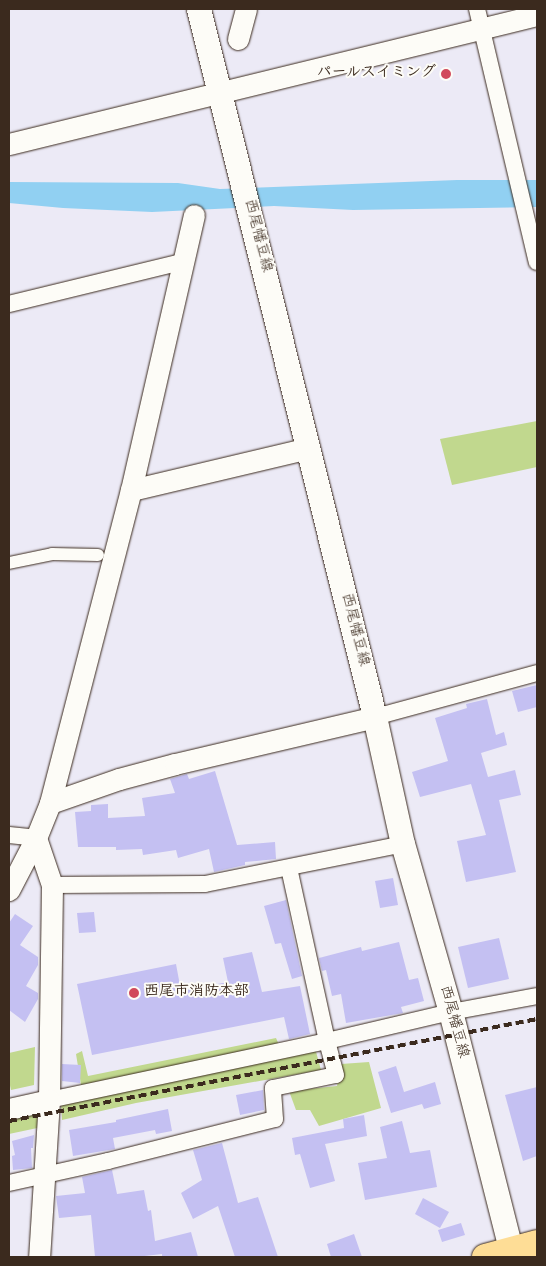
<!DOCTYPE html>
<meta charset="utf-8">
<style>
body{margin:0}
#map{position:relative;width:546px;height:1266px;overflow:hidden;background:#eceaf6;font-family:"Gochi Hand","Klee One",sans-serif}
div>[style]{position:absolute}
.green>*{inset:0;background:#c1d88e}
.water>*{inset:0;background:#91d0f2}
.building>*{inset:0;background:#c4c0f2}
.roads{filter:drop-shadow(0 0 1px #3b2a1e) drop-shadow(0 0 1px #3b2a1e)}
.pedestrian>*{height:12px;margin:-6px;padding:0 6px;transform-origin:6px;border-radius:6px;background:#fdfcf7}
.minor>*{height:16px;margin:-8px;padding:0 8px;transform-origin:8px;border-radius:8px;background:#fdfcf7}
.tertiary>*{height:21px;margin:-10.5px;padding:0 10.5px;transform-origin:10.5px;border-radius:10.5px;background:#fdfcf7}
.secondary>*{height:24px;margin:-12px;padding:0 12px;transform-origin:12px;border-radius:12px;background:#fdfcf7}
.primary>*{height:26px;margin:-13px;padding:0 13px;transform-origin:13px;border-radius:13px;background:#fedd96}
.rail>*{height:4px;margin-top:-2px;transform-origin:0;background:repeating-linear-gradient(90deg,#3b2a1e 0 8px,transparent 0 12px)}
.dots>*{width:14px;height:14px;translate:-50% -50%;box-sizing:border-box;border:2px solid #fdfcf7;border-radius:50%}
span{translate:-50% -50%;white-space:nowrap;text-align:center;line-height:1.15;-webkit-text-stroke:4px #fdfcf7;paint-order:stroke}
.poi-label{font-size:15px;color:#3b2a1e;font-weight:700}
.right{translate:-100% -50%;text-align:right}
.left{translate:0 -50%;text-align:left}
.street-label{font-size:15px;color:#3b2a1e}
.frame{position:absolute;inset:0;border:10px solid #3b2a1e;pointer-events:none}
</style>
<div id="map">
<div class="green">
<div style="clip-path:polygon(537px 421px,537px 467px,452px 485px,440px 439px)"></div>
<div style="clip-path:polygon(276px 1038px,279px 1045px,81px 1085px,76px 1054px,82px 1051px,88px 1076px)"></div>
<div style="clip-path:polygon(35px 1047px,34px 1085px,11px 1090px,9px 1081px,9px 1053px)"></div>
<div style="clip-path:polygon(315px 1048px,321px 1070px,136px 1103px,62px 1120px,61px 1100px)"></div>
<div style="clip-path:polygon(369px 1062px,381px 1108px,319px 1126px,310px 1110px,296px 1110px,289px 1091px,337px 1086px,341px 1064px)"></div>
<div style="clip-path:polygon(44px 1106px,42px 1127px,9px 1134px,9px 1114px)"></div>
</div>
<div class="water">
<div style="clip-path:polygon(457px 180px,537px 180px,537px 207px,353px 210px,274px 206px,152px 212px,63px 208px,9px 203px,9px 182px,178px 183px,220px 189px)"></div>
</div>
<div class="building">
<div style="clip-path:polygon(537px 685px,537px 707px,518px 712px,512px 691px)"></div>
<div style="clip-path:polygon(487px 699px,496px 735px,504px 732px,507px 745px,481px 753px,488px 777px,515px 770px,521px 795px,499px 800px,516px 872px,466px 882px,457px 841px,486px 835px,471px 784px,420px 797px,412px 772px,448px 761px,435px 718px,467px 708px,466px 704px)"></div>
<div style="clip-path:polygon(215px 771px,237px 845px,275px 842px,276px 859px,245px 862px,245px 865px,214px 872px,209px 849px,178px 858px,176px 850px,143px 855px,142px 849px,116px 850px,116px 847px,78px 847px,75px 812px,91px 811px,91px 805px,108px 804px,108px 818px,145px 816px,142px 798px,175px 793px,170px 779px,187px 774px,189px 779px)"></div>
<div style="clip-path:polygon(393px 878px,398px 905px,380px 908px,375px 881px)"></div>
<div style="clip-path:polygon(286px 900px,302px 976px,292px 979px,281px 943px,275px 944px,264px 906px)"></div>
<div style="clip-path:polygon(94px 912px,96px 932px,79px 933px,77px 913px)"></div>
<div style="clip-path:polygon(15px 914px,33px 926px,20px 945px,38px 957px,38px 965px,26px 986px,38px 993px,38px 999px,25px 1022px,9px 1010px,9px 923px)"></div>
<div style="clip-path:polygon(499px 938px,509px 979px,468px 988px,458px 947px)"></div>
<div style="clip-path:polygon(399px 942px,409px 980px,418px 978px,424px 1001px,401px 1007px,403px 1013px,346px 1023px,341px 994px,332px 996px,326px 970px,322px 971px,319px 958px,361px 947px,362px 951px)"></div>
<div style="clip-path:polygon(252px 952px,262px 992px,300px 986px,310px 1034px,289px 1039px,284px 1017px,92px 1055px,77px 984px,176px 964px,181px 991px,228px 982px,223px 958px)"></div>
<div style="clip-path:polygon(62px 1064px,81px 1065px,80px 1083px,62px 1081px)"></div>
<div style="clip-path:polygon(396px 1066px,404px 1092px,435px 1082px,441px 1104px,424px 1109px,422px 1104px,391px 1113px,378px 1072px)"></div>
<div style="clip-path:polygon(537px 1087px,537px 1156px,523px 1161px,505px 1095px)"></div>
<div style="clip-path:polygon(263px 1090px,264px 1110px,240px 1115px,236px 1095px)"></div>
<div style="clip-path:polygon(168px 1109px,172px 1131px,156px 1134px,155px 1130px,113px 1138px,115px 1149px,73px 1156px,69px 1130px,116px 1122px,116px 1120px)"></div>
<div style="clip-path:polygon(364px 1115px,367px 1136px,325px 1144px,335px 1181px,310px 1188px,300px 1154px,295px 1155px,292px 1138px,344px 1128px,343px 1119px)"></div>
<div style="clip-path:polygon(402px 1121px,410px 1153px,430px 1150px,437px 1187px,365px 1200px,358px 1163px,387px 1158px,380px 1127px)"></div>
<div style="clip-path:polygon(34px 1135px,33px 1148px,31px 1148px,32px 1168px,13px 1170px,12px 1156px,15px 1155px,12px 1141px)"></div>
<div style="clip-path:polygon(222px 1143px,238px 1203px,258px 1197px,278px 1257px,235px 1257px,218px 1206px,193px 1219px,181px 1193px,202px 1180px,193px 1150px)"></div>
<div style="clip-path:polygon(112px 1170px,117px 1194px,144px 1190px,148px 1211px,151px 1210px,155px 1241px,191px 1232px,198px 1257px,162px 1257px,162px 1254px,136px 1257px,95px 1257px,91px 1215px,59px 1218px,56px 1196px,85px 1193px,82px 1177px)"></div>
<div style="clip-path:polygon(423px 1198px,449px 1212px,440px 1228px,415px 1214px)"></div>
<div style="clip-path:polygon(461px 1223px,465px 1235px,442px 1242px,438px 1230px)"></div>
<div style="clip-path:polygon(354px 1234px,362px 1257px,331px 1257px,327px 1244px)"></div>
</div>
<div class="roads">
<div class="pedestrian">
<div style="left:9px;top:563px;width:44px;rotate:-11.8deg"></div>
<div style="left:52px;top:554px;width:46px;rotate:1.2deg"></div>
</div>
<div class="minor">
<div style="left:477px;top:9px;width:260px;rotate:76.7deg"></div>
<div style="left:9px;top:304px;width:177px;rotate:-13.7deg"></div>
<div style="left:375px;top:717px;width:168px;rotate:-15.2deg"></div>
<div style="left:9px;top:835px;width:27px;rotate:6deg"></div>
<div style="left:289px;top:868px;width:177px;rotate:77.6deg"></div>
<div style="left:327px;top:1041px;width:127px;rotate:-13.2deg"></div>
<div style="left:451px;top:1012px;width:87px;rotate:-10.5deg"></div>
<div style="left:52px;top:885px;width:153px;rotate:-0.4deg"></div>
<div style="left:205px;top:884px;width:202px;rotate:-11.4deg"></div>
<div style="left:9px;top:1183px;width:101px;rotate:-12.5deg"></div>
<div style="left:108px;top:1161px;width:172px;rotate:-14.1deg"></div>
<div style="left:275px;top:1119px;width:31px;rotate:-94deg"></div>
<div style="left:273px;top:1088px;width:64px;rotate:-11.7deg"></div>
<div style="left:336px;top:1075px;width:35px;rotate:-105deg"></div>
<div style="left:327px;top:1041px;width:284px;rotate:168deg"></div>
</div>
<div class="tertiary">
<div style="left:238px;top:39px;width:31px;rotate:-75deg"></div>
<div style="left:9px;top:144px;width:544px;rotate:-13.73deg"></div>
<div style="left:131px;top:490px;width:183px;rotate:-13.3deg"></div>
<div style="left:50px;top:803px;width:73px;rotate:-19.2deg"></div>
<div style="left:119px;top:779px;width:58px;rotate:-15deg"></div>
<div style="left:175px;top:764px;width:205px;rotate:-13.2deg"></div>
<div style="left:36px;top:838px;width:50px;rotate:71.2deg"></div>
<div style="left:52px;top:885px;width:215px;rotate:90.8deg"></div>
<div style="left:49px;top:1100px;width:157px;rotate:93.6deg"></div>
<div style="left:9px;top:890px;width:59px;rotate:-62.6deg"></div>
<div style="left:36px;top:838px;width:38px;rotate:-68deg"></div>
<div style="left:50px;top:803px;width:323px;rotate:-75.5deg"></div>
<div style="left:131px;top:490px;width:282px;rotate:-77.1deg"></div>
<div style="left:9px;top:1109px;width:41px;rotate:-12.7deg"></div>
</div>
<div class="secondary">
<div style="left:199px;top:9px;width:730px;rotate:76.04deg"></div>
<div style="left:375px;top:717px;width:130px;rotate:77.6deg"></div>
<div style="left:403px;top:844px;width:175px;rotate:74.1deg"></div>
<div style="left:451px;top:1012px;width:244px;rotate:75.8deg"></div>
</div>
<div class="primary">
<div style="left:485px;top:1257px;width:54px;rotate:-15.1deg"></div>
</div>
</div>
<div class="rail">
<div style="left:9px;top:1121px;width:538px;rotate:-10.93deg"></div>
</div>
<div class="dots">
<div style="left:446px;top:74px;background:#d1495b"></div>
<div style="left:134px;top:993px;background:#d1495b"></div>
</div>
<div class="poi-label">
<span class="right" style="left:436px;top:74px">パールスイミング</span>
<span class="left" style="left:144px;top:993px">西尾市消防本部</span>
</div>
<div class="street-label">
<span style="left:257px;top:236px;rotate:76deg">西尾幡豆線</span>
<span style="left:354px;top:630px;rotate:76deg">西尾幡豆線</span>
<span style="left:453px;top:1022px;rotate:75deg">西尾幡豆線</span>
</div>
<div class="frame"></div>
</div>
